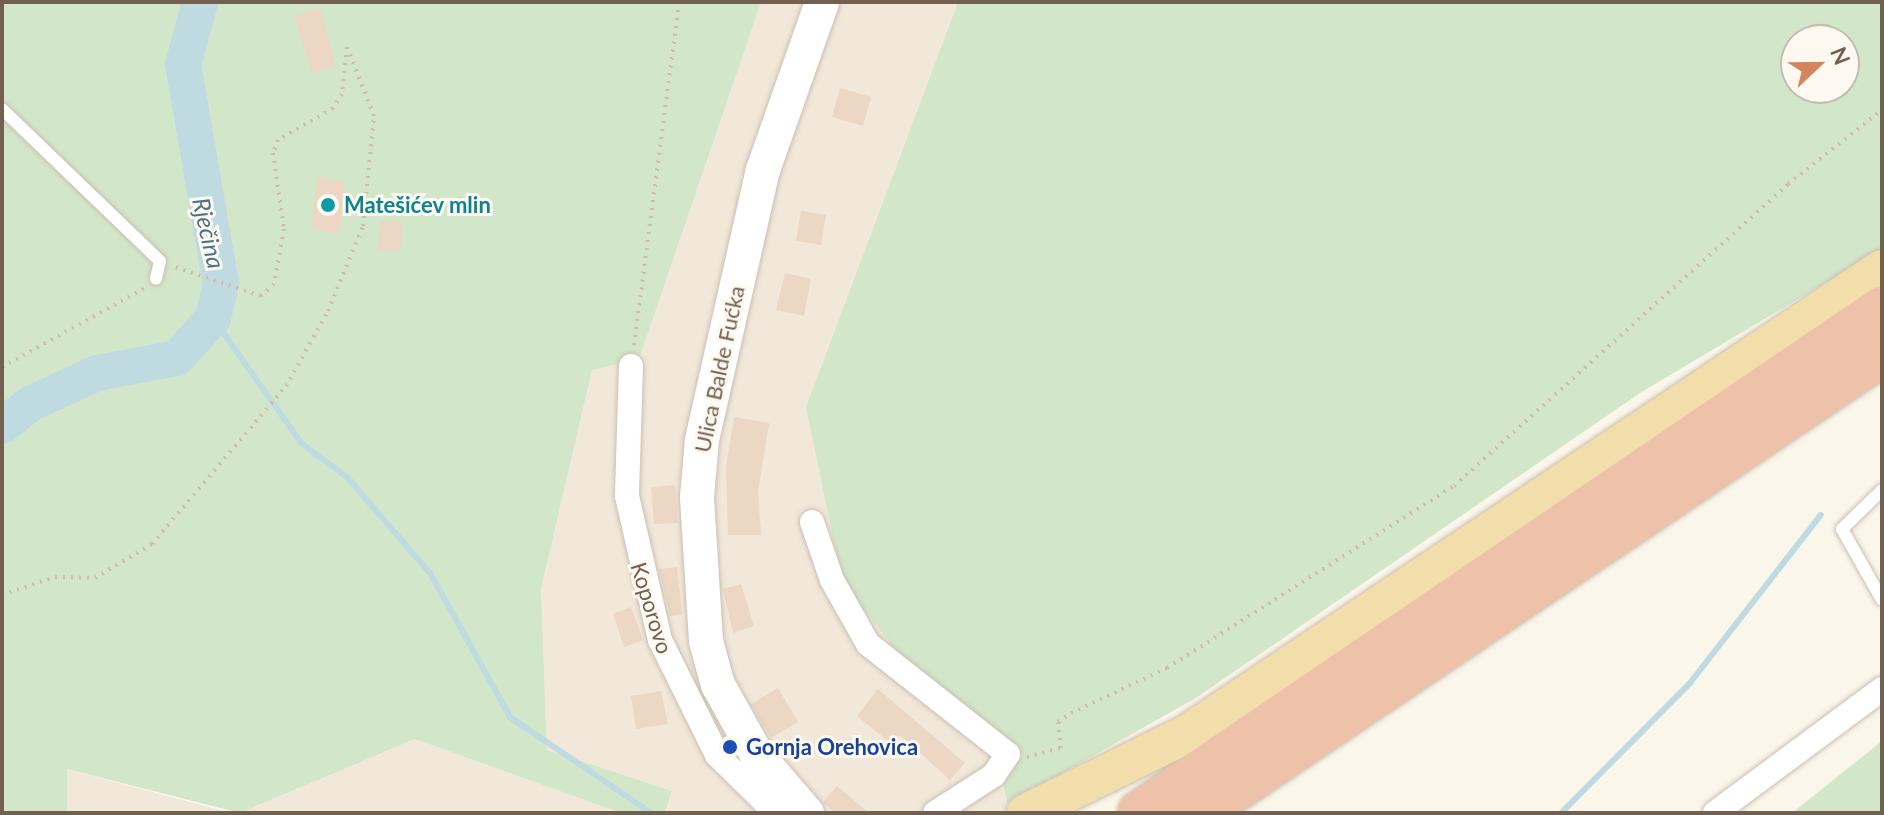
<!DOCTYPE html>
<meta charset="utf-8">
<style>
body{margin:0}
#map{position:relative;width:1884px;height:815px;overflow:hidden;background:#faf6ea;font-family:Lato,sans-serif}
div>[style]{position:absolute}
.residential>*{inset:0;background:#f1e8d9}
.green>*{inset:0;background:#d2e7ca}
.stream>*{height:6px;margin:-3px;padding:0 3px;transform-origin:3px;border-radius:3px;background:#c0dae2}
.river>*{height:36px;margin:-18px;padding:0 18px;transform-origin:18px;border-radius:18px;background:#c0dae2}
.building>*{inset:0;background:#ebd7c3}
.path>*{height:4px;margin-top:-2px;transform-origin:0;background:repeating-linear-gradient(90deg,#d2bca8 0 2px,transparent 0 8px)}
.roads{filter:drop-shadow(0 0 2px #cbbfb1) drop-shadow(0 0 2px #cbbfb1)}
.lane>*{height:12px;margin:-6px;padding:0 6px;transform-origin:6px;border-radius:6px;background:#fff}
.street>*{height:24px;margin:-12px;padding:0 12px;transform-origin:12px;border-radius:12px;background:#fff}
.secondary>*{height:34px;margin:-17px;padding:0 17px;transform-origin:17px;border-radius:17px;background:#fff}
.primary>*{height:38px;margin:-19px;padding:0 19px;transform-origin:19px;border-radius:19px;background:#f1deab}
.highway>*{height:44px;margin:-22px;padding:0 22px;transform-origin:22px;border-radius:22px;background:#edc2a9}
.dots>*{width:22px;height:22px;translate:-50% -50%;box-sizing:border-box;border:4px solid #fdf9f0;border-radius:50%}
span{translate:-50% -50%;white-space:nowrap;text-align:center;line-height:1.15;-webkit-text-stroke:6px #fdf9f0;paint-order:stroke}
.culture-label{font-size:22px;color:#0d838f;font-weight:700}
.left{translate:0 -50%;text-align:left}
.street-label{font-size:22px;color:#726050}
.transit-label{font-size:22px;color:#164399;font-weight:700}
.water-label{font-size:24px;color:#4c7483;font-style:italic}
.frame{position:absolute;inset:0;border:4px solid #726050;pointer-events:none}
.north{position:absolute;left:1780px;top:24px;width:80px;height:80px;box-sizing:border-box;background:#fdf9f0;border:2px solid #c5bcb0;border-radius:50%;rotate:68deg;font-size:22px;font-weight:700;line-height:32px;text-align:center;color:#726050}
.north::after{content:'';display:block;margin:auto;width:28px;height:36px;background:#d5855e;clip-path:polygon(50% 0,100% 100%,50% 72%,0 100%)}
</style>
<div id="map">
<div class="residential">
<div style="clip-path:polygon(760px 2px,958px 2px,806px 407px,998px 761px,1008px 813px,665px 813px,672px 792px,547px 750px,541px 589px,592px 369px,639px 358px)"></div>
<div style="clip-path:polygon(415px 739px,621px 813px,240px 813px)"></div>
<div style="clip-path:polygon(66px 769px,231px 813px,67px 813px)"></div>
</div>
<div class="green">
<div style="clip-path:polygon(2px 2px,761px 2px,639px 359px,592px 370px,541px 589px,547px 750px,672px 791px,665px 813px,621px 813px,415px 739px,240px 813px,67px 769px,67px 813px,2px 813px)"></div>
<div style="clip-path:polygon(evenodd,958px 2px,1882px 2px,1882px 249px,1640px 393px,1196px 698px,1007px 804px,998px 761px,932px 697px,842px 581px,806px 407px,958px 2px,1796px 40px,1844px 40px,1844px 88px,1796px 88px,1796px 40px)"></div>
<div style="clip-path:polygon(1882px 741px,1882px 813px,1792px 813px)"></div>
</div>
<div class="stream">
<div style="left:213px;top:318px;width:154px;rotate:54.8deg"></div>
<div style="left:302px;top:444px;width:56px;rotate:36.3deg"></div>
<div style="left:347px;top:477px;width:127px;rotate:49.2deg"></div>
<div style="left:430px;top:573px;width:165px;rotate:60.9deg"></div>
<div style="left:510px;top:717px;width:171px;rotate:34.2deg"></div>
<div style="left:1561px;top:813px;width:183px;rotate:-45.2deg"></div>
<div style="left:1690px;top:683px;width:213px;rotate:-52.1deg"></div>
</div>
<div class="river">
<div style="left:2px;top:426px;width:36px;rotate:-38deg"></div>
<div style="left:30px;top:404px;width:74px;rotate:-24.8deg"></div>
<div style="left:97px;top:373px;width:81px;rotate:-10.6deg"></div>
<div style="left:177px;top:358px;width:54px;rotate:-48deg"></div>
<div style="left:213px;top:318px;width:35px;rotate:-77deg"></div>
<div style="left:221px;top:284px;width:222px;rotate:-99.8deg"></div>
<div style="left:183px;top:65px;width:65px;rotate:-74.9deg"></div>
</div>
<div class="building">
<div style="clip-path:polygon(320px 8px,335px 65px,312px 74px,294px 16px)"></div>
<div style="clip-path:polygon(840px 88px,871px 97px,863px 126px,832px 117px)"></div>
<div style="clip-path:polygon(317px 176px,345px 182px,339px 234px,311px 229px)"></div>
<div style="clip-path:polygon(801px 211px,826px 215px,821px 245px,796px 241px)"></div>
<div style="clip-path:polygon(380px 221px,402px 222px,401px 252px,378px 250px)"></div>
<div style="clip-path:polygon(785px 273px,811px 279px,804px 316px,776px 310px)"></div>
<div style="clip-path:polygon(734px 417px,769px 423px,758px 492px,761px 535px,728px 535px,726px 466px)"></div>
<div style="clip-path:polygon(675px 485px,678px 523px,654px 524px,651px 487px)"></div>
<div style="clip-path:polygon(677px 567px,682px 615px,670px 616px,659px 569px)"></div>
<div style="clip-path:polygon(741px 584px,754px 626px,733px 633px,723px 589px)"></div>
<div style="clip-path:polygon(631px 607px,643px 640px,624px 647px,613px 614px)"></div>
<div style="clip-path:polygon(778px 688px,798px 722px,771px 738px,751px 704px)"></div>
<div style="clip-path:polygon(878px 689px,965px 763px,950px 780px,900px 735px,893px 745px,857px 716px)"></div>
<div style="clip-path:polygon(661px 691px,668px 724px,636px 729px,631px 696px)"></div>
<div style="clip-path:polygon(837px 786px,869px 813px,834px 813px,823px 802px)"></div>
</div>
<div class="path">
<div style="left:634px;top:345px;width:346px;rotate:-82.5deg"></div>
<div style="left:2px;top:367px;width:163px;rotate:-28.9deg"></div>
<div style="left:2px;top:595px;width:56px;rotate:-18.8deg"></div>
<div style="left:55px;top:577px;width:40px;rotate:1.4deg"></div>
<div style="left:95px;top:578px;width:66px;rotate:-30.8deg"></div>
<div style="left:152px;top:544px;width:207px;rotate:-49.7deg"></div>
<div style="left:286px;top:386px;width:86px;rotate:-60.8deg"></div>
<div style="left:328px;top:311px;width:92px;rotate:-67.6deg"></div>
<div style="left:363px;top:226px;width:111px;rotate:-84.3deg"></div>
<div style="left:374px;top:116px;width:74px;rotate:-111.4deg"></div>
<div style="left:347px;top:47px;width:47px;rotate:96.1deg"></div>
<div style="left:342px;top:94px;width:17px;rotate:123deg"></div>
<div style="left:333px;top:108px;width:64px;rotate:149.8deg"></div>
<div style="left:278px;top:140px;width:14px;rotate:111deg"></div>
<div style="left:273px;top:153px;width:77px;rotate:81.8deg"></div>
<div style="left:284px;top:229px;width:56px;rotate:100.3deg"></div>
<div style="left:274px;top:284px;width:18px;rotate:137deg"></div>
<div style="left:261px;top:296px;width:91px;rotate:-161.4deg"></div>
<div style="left:1027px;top:757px;width:35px;rotate:-15deg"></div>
<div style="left:1061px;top:748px;width:26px;rotate:-97deg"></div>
<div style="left:1058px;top:722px;width:16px;rotate:-35deg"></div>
<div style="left:1071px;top:713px;width:106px;rotate:-25.1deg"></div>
<div style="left:1167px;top:668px;width:340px;rotate:-32.4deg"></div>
<div style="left:1454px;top:486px;width:450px;rotate:-42.1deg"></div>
<div style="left:1788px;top:184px;width:120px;rotate:-38.2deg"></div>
</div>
<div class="roads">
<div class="lane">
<div style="left:2px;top:109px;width:219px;rotate:43.9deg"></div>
<div style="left:160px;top:261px;width:18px;rotate:103deg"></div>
<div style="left:1882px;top:490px;width:56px;rotate:135.7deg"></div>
<div style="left:1842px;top:529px;width:81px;rotate:60.6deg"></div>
</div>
<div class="street">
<div style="left:631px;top:366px;width:130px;rotate:91.8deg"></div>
<div style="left:627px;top:496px;width:148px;rotate:77.1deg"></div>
<div style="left:660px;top:640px;width:128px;rotate:63.6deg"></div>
<div style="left:717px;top:755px;width:83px;rotate:44.5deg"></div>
<div style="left:812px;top:522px;width:61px;rotate:71deg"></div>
<div style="left:832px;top:580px;width:73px;rotate:60.6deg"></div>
<div style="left:868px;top:644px;width:178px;rotate:38.2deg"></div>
<div style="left:1008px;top:754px;width:25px;rotate:124deg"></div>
<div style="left:994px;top:775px;width:70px;rotate:147.2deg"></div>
<div style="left:1715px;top:813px;width:208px;rotate:-36.6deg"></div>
</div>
<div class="secondary">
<div style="left:807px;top:813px;width:77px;rotate:-130.8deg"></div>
<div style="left:757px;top:755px;width:80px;rotate:-119.1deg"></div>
<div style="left:718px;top:685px;width:46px;rotate:-105.3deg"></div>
<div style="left:706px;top:641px;width:144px;rotate:-93.6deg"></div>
<div style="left:697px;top:497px;width:57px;rotate:-85deg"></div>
<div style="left:702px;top:440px;width:277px;rotate:-77.3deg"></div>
<div style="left:763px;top:170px;width:178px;rotate:-70.6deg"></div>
</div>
<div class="primary">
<div style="left:1026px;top:813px;width:179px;rotate:-26.1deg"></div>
<div style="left:1187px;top:734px;width:836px;rotate:-33.79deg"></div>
</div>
<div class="highway">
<div style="left:1140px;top:813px;width:897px;rotate:-34.19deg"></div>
<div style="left:1200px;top:813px;width:822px;rotate:-33.94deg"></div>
</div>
</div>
<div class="dots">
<div style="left:328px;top:205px;background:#0f9aa8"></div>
<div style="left:730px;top:747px;background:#1a4fb4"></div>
</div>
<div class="culture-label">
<span class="left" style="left:344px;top:205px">Matešićev mlin</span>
</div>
<div class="street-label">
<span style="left:719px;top:369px;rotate:-78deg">Ulica Balde Fućka</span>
<span style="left:652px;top:608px;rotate:73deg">Koporovo</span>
</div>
<div class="transit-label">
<span class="left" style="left:746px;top:747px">Gornja Orehovica</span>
</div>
<div class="water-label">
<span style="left:209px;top:233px;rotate:77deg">Rječina</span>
</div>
<div class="frame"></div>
<div class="north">N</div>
</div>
